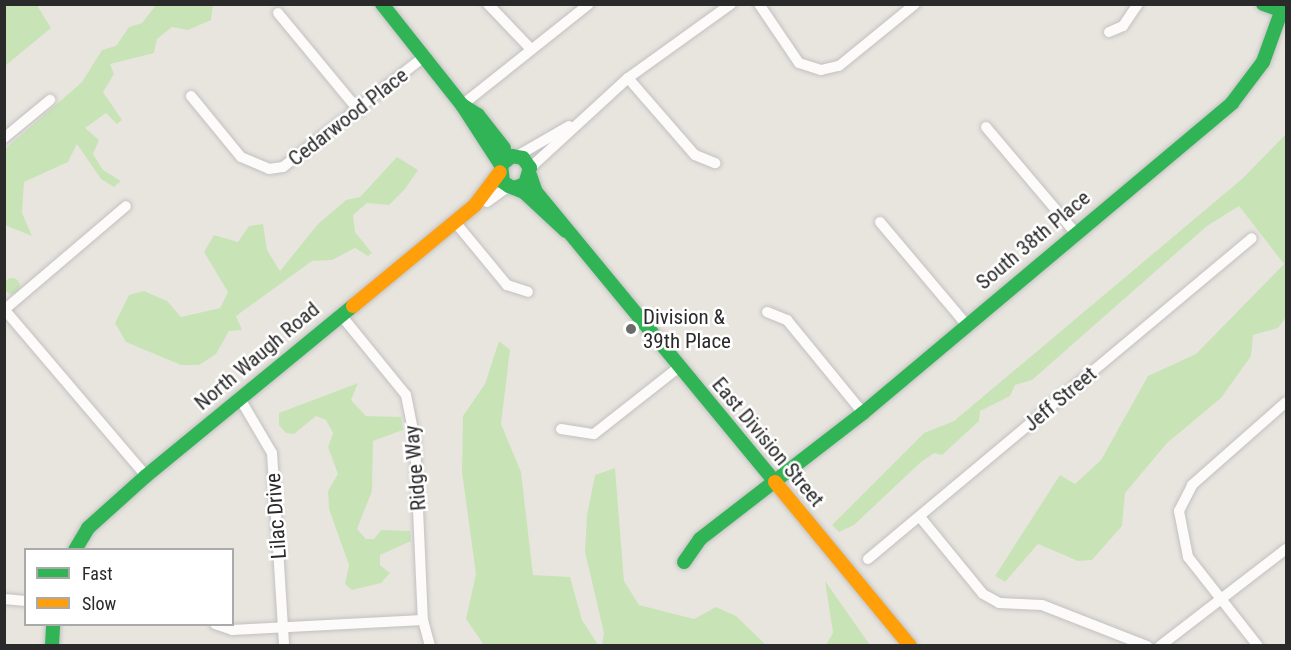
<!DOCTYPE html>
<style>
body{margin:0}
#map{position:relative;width:1291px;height:650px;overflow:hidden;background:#e8e5df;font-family:"Roboto Condensed",sans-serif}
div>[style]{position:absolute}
.green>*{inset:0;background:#c8e4b7}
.round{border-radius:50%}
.roads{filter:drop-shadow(0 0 2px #c2c1c1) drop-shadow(0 0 2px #c2c1c1)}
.street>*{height:10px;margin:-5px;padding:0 5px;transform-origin:5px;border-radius:5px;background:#fcfbfa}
.fast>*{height:14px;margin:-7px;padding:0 7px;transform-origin:7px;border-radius:7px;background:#30b455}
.slow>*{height:14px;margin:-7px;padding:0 7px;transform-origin:7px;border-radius:7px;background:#ff9f0a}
.dots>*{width:16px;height:16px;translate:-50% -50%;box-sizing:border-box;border:3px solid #fff;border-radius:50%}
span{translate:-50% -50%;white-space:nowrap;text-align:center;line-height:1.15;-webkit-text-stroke:5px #fff;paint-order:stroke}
.street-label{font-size:21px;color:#2a2a2a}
.poi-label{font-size:21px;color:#2a2a2a}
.left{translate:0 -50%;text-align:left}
.frame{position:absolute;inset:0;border:6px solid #2a2a2a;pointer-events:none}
.legend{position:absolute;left:24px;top:548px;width:210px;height:78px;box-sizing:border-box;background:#fff;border:2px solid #aaa;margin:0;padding:8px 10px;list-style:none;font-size:18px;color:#2a2a2a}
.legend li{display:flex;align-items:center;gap:12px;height:30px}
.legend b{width:30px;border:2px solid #aaa}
</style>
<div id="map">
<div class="green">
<div style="clip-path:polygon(5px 4px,37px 5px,51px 28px,5px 66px)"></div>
<div style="clip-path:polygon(156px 5px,213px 5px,211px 20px,188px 30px,172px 27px,157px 39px,154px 53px,110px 64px,114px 74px,103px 92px,122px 120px,117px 124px,106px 113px,85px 128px,99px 140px,93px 154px,103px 170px,121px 181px,114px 187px,101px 179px,77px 144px,68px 162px,24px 182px,22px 213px,32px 236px,5px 225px,5px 149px,82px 82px,102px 50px,116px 46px,129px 27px,142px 23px)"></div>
<div style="clip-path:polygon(1286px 134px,1286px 317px,1278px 328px,1253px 335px,1251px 356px,1221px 398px,1167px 443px,1125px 493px,1122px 526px,1092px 560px,1078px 561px,1038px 544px,1005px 582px,995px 576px,1060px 475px,1075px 484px,1101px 460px,1148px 376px,1196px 354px,1284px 264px,1239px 206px,1207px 226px,1032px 380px,1015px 385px,1010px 396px,980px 411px,979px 421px,942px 455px,934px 453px,921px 462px,854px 525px,839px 532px,832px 525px,924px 433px,954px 421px,1242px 179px)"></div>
<div style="clip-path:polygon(397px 157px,418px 170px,405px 189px,389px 205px,367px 203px,353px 215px,355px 232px,372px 253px,368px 256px,355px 248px,332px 260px,312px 261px,236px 316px,242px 330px,229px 331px,216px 354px,199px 365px,181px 365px,126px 342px,115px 323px,129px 295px,144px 291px,167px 301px,181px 317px,220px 308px,228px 292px,204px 252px,214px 235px,238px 242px,249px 226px,263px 224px,267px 250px,280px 271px,318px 224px,346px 200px,360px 197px)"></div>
<div class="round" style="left:4px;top:278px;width:16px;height:16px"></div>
<div style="clip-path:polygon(499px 341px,510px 350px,501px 424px,521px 472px,533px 575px,570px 577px,582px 620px,598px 645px,484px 645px,466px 619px,476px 574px,462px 472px,463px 416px,485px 384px)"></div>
<div style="clip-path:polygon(358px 383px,351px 400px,366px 416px,401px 417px,403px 430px,373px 441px,372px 491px,357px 529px,366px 539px,374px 539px,381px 530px,410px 531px,411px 541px,380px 555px,380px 565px,390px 573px,381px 583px,352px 590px,345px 584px,349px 565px,329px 509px,328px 491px,338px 474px,328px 447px,333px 433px,326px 420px,316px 416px,294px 434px,286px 433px,279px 425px,279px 413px)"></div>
<div style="clip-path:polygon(615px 468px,624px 581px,639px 605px,694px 619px,716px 607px,736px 616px,766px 645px,602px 645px,604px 633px,585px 552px,587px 515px,595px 475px)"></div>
<div style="clip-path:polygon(825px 581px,870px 645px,826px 645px,833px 633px)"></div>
</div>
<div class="roads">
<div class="street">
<div style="left:488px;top:4px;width:59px;rotate:46.4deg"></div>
<div style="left:759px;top:4px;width:71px;rotate:55.9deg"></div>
<div style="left:799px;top:63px;width:23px;rotate:18deg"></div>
<div style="left:821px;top:70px;width:18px;rotate:-13deg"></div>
<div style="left:839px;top:66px;width:98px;rotate:-39.2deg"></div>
<div style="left:278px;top:13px;width:127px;rotate:50.4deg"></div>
<div style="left:1109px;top:32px;width:15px;rotate:-23deg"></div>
<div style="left:1123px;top:26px;width:27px;rotate:-56deg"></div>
<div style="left:628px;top:78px;width:102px;rotate:49deg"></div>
<div style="left:695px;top:155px;width:22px;rotate:22deg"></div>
<div style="left:191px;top:96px;width:79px;rotate:50.7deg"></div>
<div style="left:241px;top:157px;width:30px;rotate:23deg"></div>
<div style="left:269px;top:169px;width:14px;rotate:-8deg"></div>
<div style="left:283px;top:167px;width:180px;rotate:-38deg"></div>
<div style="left:462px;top:105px;width:162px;rotate:-38.5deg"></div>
<div style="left:986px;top:127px;width:136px;rotate:49.8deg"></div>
<div style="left:4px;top:138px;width:60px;rotate:-39.6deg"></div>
<div style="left:517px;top:156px;width:60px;rotate:-30deg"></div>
<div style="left:530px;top:168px;width:133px;rotate:-42.6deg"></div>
<div style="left:628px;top:78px;width:127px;rotate:-35.7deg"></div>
<div style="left:487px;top:202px;width:27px;rotate:-36deg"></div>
<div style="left:455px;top:222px;width:82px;rotate:50.5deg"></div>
<div style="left:507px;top:285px;width:22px;rotate:18deg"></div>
<div style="left:880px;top:222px;width:133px;rotate:49.9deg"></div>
<div style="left:4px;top:309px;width:219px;rotate:49.6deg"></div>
<div style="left:4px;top:310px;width:160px;rotate:-40.4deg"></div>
<div style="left:767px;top:312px;width:22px;rotate:22deg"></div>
<div style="left:787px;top:320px;width:120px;rotate:50.7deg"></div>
<div style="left:340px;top:314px;width:104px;rotate:50.8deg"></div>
<div style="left:406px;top:395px;width:46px;rotate:78.7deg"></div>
<div style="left:415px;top:440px;width:180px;rotate:87.5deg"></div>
<div style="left:423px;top:620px;width:27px;rotate:75deg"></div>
<div style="left:239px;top:397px;width:65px;rotate:59.5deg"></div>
<div style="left:272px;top:453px;width:193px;rotate:86.4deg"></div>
<div style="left:561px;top:429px;width:33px;rotate:9deg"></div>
<div style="left:594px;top:434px;width:108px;rotate:-38.2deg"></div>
<div style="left:920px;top:517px;width:99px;rotate:50.7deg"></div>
<div style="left:983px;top:594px;width:18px;rotate:29deg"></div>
<div style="left:999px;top:603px;width:43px;rotate:2.7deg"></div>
<div style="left:1042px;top:605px;width:113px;rotate:21.3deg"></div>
<div style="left:868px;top:559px;width:500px;rotate:-39.89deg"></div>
<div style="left:4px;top:599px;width:22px;rotate:5deg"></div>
<div style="left:215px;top:624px;width:18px;rotate:19deg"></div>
<div style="left:232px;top:630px;width:191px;rotate:-3deg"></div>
<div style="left:1160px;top:646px;width:159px;rotate:-37.6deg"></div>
<div style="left:1258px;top:646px;width:113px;rotate:-128.2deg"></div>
<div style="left:1188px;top:557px;width:47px;rotate:-101.1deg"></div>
<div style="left:1179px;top:511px;width:29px;rotate:-63deg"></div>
<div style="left:1192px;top:485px;width:125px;rotate:-41.4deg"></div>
</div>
<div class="fast">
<div style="left:382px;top:4px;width:129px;rotate:51.6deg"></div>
<div style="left:462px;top:105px;width:72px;rotate:57deg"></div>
<div style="left:1263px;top:4px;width:24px;rotate:19deg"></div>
<div style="left:462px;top:105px;width:19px;rotate:32deg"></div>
<div style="left:478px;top:115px;width:42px;rotate:51.8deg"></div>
<div style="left:530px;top:175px;width:18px;rotate:71deg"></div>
<div style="left:536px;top:192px;width:376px;rotate:50.5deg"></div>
<div style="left:514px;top:188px;width:12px;rotate:-20deg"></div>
<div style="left:525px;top:184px;width:17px;rotate:-73deg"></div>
<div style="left:530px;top:168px;width:12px;rotate:-125deg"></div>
<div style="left:523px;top:158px;width:11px;rotate:-170deg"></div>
<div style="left:512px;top:156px;width:14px;rotate:141deg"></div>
<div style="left:501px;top:165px;width:17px;rotate:83deg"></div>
<div style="left:503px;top:182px;width:7px;rotate:34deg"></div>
<div style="left:509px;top:186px;width:16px;rotate:22deg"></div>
<div style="left:524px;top:192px;width:57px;rotate:42.9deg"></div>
<div style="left:75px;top:550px;width:26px;rotate:-59deg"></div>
<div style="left:88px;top:528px;width:78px;rotate:-41.9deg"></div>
<div style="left:146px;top:476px;width:268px;rotate:-39.4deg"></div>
<div style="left:684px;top:562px;width:28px;rotate:-55deg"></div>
<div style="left:700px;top:539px;width:206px;rotate:-37.7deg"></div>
<div style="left:863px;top:413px;width:482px;rotate:-40deg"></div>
<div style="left:1232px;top:103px;width:51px;rotate:-52.9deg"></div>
<div style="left:1263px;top:62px;width:62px;rotate:-70.1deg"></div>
<div style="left:52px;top:646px;width:22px;rotate:-87deg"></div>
</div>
<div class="slow">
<div style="left:353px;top:306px;width:158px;rotate:-39.6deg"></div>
<div style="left:475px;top:205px;width:41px;rotate:-52.9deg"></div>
<div style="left:775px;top:482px;width:212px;rotate:50.5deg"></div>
</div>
</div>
<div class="dots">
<div style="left:631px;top:329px;background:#6c6b69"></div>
</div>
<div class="street-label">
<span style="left:348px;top:117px;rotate:-38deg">Cedarwood Place</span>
<span style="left:1033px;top:240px;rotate:-40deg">South 38th Place</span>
<span style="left:257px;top:356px;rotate:-40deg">North Waugh Road</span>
<span style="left:1060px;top:399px;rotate:-40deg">Jeff Street</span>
<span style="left:768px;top:442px;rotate:50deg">East Division Street</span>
<span style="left:415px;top:468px;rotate:-95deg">Ridge Way</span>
<span style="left:276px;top:516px;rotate:-94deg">Lilac Drive</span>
</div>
<div class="poi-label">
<span class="left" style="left:643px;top:329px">Division &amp;<br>39th Place</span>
</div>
<div class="frame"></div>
<ul class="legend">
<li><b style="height:8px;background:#30b455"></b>Fast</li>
<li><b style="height:8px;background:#ff9f0a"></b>Slow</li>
</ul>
</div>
